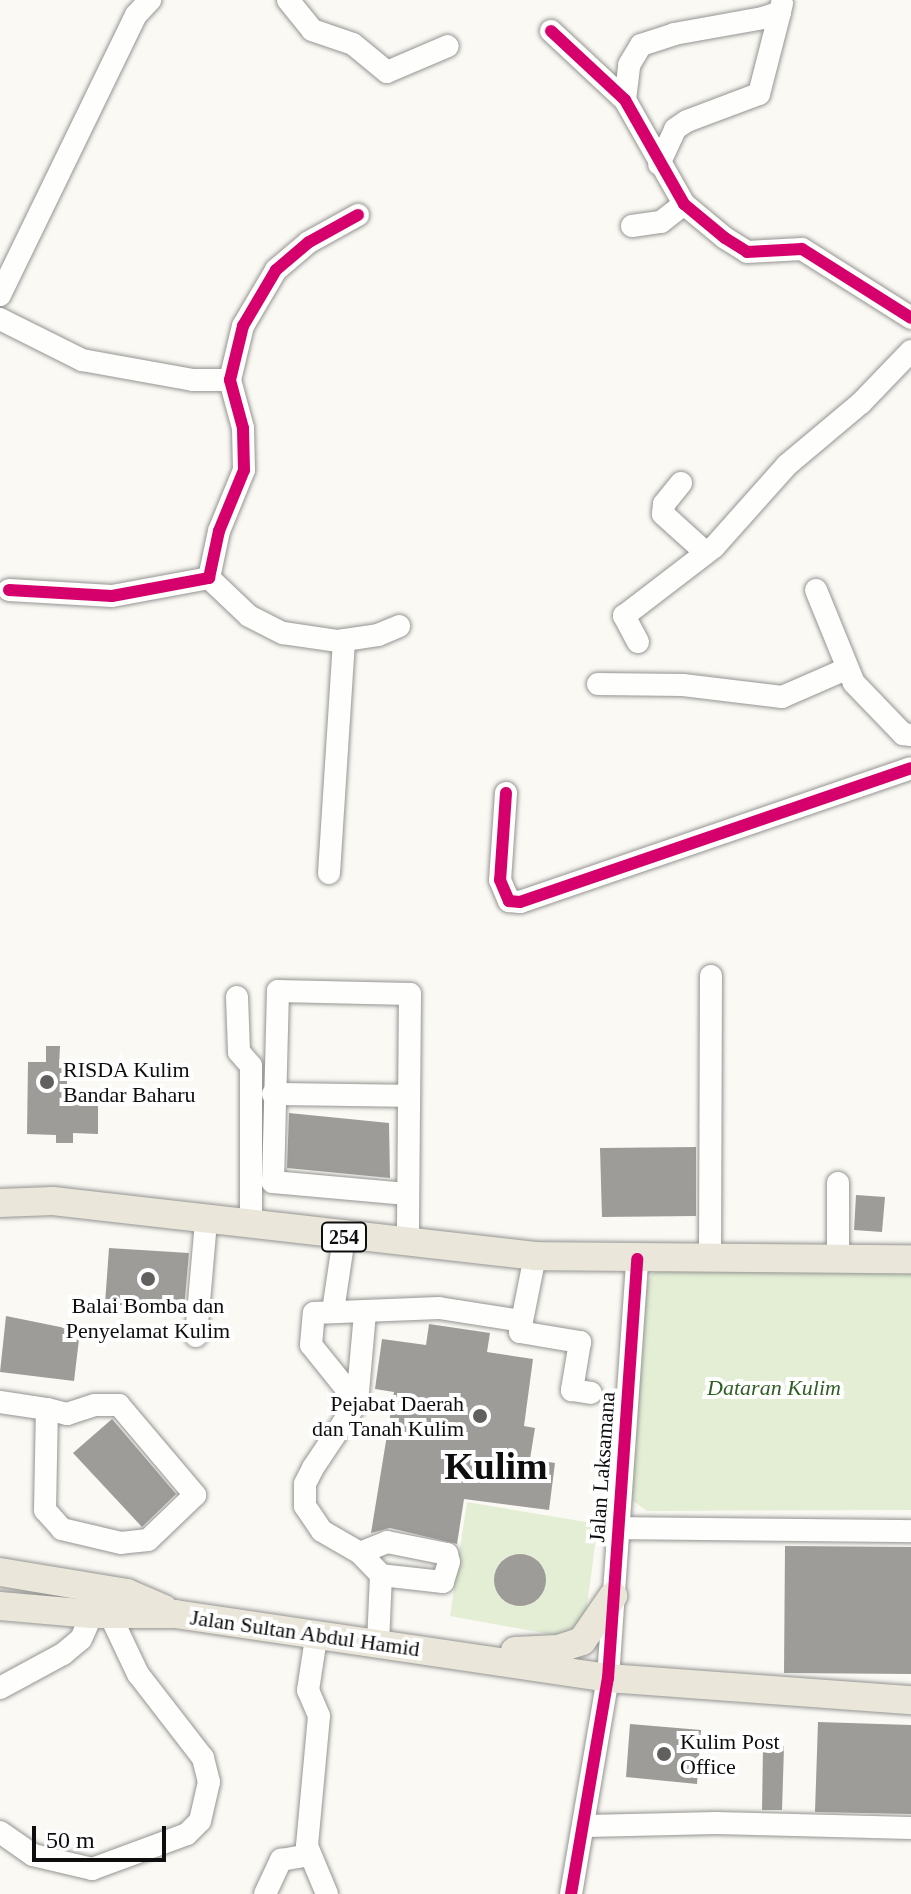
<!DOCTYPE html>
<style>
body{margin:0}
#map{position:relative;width:911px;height:1894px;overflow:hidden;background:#faf9f4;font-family:Georgia,serif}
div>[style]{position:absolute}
.green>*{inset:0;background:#e3eed5}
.building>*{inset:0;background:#9e9c99}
.round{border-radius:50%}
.roads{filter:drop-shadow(0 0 2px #949492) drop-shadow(0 0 2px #949492)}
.minor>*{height:22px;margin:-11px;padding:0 11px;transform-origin:11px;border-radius:11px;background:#fefefd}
.major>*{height:28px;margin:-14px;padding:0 14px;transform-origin:14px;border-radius:14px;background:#eae6da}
.cycleway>*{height:12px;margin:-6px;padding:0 6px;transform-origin:6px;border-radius:6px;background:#d6006c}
.dots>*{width:22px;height:22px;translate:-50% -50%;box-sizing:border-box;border:4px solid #fff;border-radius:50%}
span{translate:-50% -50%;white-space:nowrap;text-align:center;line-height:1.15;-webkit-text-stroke:8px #fff;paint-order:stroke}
.shield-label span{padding:2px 6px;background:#fff;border:2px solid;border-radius:6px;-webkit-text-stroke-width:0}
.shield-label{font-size:20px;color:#0e0e0e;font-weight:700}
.poi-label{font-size:22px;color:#0e0e0e}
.left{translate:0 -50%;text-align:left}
.right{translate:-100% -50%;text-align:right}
.park-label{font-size:22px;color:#2f5f24;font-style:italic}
.street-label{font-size:22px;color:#0e0e0e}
.town-label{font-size:38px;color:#0e0e0e;font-weight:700}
.scale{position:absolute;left:32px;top:1826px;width:134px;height:36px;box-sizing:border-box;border:4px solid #0e0e0e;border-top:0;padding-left:10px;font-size:24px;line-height:28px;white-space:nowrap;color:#0e0e0e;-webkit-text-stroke:6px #fff;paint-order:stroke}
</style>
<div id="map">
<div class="green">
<div style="clip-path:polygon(911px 1266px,911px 1510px,647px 1511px,632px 1500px,628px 1488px,644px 1289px,652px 1274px,664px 1268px)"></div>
<div style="clip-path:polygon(467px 1502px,598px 1524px,586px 1612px,577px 1625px,560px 1636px,450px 1616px)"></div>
</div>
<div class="building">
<div style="clip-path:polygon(46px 1046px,60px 1046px,59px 1068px,67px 1069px,67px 1096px,98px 1096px,98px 1134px,73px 1133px,73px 1143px,56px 1143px,56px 1135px,27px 1134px,28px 1062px,46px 1062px)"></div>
<div style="clip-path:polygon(289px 1113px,389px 1123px,390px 1178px,287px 1168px)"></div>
<div style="clip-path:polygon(696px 1147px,696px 1216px,602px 1217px,600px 1148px)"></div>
<div style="clip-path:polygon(856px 1195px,885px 1197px,882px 1232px,854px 1230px)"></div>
<div style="clip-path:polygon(109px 1248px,189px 1253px,184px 1309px,105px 1304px)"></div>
<div style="clip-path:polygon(6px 1316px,80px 1331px,74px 1381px,0 1372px)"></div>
<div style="clip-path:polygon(429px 1324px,490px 1333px,487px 1352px,533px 1359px,524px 1426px,535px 1428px,530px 1459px,555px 1463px,549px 1510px,464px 1499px,457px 1544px,390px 1528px,371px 1533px,394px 1392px,375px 1389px,382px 1339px,426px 1345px)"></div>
<div style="clip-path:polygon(112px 1419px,176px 1494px,142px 1527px,73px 1453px)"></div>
<div style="clip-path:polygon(785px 1546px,911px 1547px,911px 1674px,784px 1673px)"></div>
<div class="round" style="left:494px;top:1554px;width:52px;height:52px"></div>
<div style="clip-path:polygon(818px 1722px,911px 1725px,911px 1814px,815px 1812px)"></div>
<div style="clip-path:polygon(630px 1724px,701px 1730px,697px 1784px,626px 1777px)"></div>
<div style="clip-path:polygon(763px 1746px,784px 1746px,782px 1810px,762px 1810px)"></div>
</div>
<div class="roads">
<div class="minor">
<div style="left:288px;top:0;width:38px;rotate:51deg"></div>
<div style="left:312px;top:30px;width:43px;rotate:18.9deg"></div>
<div style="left:353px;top:44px;width:44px;rotate:39.5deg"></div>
<div style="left:387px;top:72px;width:66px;rotate:-23.1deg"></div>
<div style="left:551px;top:31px;width:101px;rotate:43deg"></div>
<div style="left:625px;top:100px;width:120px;rotate:60.4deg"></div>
<div style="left:684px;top:204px;width:53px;rotate:39.7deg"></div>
<div style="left:725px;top:238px;width:26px;rotate:32deg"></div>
<div style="left:747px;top:252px;width:55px;rotate:-3.1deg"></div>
<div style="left:802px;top:249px;width:129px;rotate:32.3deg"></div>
<div style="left:625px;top:100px;width:35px;rotate:-83deg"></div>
<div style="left:629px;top:65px;width:23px;rotate:-59deg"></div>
<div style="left:641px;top:45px;width:35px;rotate:-18deg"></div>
<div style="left:674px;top:34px;width:90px;rotate:-10.2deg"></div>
<div style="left:763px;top:18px;width:18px;rotate:-19deg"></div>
<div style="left:780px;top:12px;width:9px;rotate:-77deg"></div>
<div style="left:659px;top:164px;width:38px;rotate:-65deg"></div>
<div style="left:675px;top:129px;width:14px;rotate:-34deg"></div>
<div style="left:687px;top:121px;width:77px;rotate:-20.6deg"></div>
<div style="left:759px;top:94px;width:85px;rotate:-75.6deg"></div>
<div style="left:632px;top:226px;width:29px;rotate:-8deg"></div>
<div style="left:661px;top:222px;width:29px;rotate:-38deg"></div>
<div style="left:0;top:295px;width:311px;rotate:-64.1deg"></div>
<div style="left:136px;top:15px;width:21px;rotate:-47deg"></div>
<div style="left:0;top:319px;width:92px;rotate:26.6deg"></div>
<div style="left:82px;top:360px;width:113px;rotate:10.2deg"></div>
<div style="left:193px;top:380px;width:37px"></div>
<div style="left:681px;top:483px;width:27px;rotate:129deg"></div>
<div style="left:664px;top:504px;width:10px;rotate:96deg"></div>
<div style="left:663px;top:514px;width:58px;rotate:42.2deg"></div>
<div style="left:209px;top:578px;width:55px;rotate:43.5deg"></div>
<div style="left:249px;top:616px;width:38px;rotate:27deg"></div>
<div style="left:283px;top:633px;width:56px;rotate:8.3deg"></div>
<div style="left:338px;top:641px;width:40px;rotate:-8.5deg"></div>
<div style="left:378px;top:635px;width:23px;rotate:-23deg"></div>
<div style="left:9px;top:590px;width:103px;rotate:3.3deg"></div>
<div style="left:112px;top:596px;width:99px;rotate:-10.5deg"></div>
<div style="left:209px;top:578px;width:48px;rotate:-78deg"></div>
<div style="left:219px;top:531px;width:66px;rotate:-67.7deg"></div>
<div style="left:244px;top:470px;width:42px;rotate:-91.4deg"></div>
<div style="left:243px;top:428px;width:50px;rotate:-105.2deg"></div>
<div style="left:230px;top:380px;width:56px;rotate:-76.5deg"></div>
<div style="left:243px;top:326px;width:65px;rotate:-59.5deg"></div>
<div style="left:276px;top:270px;width:43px;rotate:-40.3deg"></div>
<div style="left:309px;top:242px;width:56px;rotate:-28.9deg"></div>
<div style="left:816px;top:590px;width:100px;rotate:67.8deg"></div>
<div style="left:854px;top:683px;width:71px;rotate:46.1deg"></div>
<div style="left:903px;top:734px;width:8px;rotate:7deg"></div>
<div style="left:638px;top:642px;width:30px;rotate:-118deg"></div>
<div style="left:624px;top:616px;width:113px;rotate:-37.5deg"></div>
<div style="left:714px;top:547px;width:110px;rotate:-48.3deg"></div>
<div style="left:787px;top:465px;width:97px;rotate:-40deg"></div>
<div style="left:861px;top:403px;width:72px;rotate:-46.1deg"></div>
<div style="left:598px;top:684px;width:85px;rotate:0.7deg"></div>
<div style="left:683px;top:685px;width:100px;rotate:6.9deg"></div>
<div style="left:782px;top:697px;width:70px;rotate:-23.6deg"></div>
<div style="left:506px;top:793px;width:87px;rotate:93.9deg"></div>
<div style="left:500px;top:880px;width:23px;rotate:67deg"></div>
<div style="left:509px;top:901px;width:11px;rotate:5deg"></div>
<div style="left:520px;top:902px;width:413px;rotate:-18.9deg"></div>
<div style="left:329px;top:873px;width:233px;rotate:-86.3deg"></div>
<div style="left:237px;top:997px;width:55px;rotate:87.9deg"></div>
<div style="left:239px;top:1052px;width:18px;rotate:49deg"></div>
<div style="left:251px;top:1066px;width:160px;rotate:90deg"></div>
<div style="left:273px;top:1094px;width:136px;rotate:0.8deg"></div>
<div style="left:838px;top:1183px;width:76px;rotate:90deg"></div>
<div style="left:407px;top:1194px;width:135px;rotate:-174.9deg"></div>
<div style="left:273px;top:1182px;width:191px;rotate:-88.5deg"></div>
<div style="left:278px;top:991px;width:132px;rotate:1.3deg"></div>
<div style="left:410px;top:994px;width:250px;rotate:90.5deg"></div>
<div style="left:710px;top:1259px;width:283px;rotate:-89.8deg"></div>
<div style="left:333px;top:1311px;width:75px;rotate:-81.5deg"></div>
<div style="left:365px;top:1313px;width:89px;rotate:95.1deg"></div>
<div style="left:357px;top:1402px;width:79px;rotate:123.7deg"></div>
<div style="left:313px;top:1468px;width:18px;rotate:117deg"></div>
<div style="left:305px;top:1484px;width:22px;rotate:90deg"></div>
<div style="left:305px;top:1506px;width:30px;rotate:56deg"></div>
<div style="left:322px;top:1531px;width:44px;rotate:30.1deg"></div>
<div style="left:360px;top:1553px;width:30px;rotate:46deg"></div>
<div style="left:381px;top:1575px;width:69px;rotate:92.5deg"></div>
<div style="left:522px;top:1321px;width:66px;rotate:-78.7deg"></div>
<div style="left:196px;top:1336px;width:115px;rotate:-85deg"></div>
<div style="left:0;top:1402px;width:48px;rotate:8.5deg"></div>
<div style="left:47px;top:1409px;width:21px;rotate:14deg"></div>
<div style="left:67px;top:1414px;width:29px;rotate:-18deg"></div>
<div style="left:95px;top:1405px;width:24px"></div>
<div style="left:119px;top:1405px;width:118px;rotate:49.8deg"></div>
<div style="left:195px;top:1495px;width:65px;rotate:136.2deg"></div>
<div style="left:148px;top:1540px;width:27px;rotate:174deg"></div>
<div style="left:121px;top:1543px;width:61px;rotate:-166.7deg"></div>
<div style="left:62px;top:1529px;width:25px;rotate:-132deg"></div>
<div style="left:45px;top:1510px;width:101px;rotate:-88.9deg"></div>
<div style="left:357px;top:1402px;width:73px;rotate:-128.9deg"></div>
<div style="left:311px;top:1345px;width:32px;rotate:-85deg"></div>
<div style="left:314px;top:1313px;width:125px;rotate:-2.3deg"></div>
<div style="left:439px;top:1308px;width:84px;rotate:8.9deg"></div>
<div style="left:522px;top:1321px;width:11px;rotate:100deg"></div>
<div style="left:520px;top:1332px;width:61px;rotate:9.5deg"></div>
<div style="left:580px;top:1342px;width:49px;rotate:99.5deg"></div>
<div style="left:572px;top:1390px;width:19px;rotate:9deg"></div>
<div style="left:618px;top:1528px;width:293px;rotate:0.6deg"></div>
<div style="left:360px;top:1553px;width:29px;rotate:-22deg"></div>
<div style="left:387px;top:1542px;width:61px;rotate:11.3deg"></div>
<div style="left:447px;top:1554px;width:8px;rotate:76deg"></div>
<div style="left:449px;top:1562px;width:21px;rotate:107deg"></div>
<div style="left:443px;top:1582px;width:62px;rotate:-173.6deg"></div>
<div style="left:316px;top:1638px;width:53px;rotate:98.7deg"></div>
<div style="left:308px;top:1690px;width:28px;rotate:67deg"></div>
<div style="left:319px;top:1716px;width:131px;rotate:95.3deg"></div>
<div style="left:307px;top:1846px;width:52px;rotate:67.4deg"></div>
<div style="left:0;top:1688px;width:72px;rotate:-28.4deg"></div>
<div style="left:63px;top:1654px;width:23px;rotate:-40deg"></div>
<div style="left:81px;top:1639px;width:27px;rotate:-66deg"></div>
<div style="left:587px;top:1826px;width:129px;rotate:-1.3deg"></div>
<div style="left:716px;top:1823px;width:195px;rotate:1.5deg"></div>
<div style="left:0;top:1832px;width:40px;rotate:34.9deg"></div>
<div style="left:33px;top:1855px;width:61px;rotate:13.3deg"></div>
<div style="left:92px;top:1869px;width:101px;rotate:-20.2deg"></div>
<div style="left:187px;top:1834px;width:18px;rotate:-45deg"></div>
<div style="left:200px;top:1821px;width:40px;rotate:-77deg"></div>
<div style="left:209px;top:1782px;width:25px;rotate:-104deg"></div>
<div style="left:203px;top:1758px;width:106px;rotate:-127.7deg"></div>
<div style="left:138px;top:1674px;width:68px;rotate:-115.4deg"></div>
<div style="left:265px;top:1894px;width:38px;rotate:-65deg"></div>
<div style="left:281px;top:1860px;width:28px;rotate:-10deg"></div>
<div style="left:571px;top:1894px;width:219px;rotate:-80.3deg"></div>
<div style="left:608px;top:1678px;width:420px;rotate:-86deg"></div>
</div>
<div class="major">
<div style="left:0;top:1203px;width:53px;rotate:-2.2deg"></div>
<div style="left:53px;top:1201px;width:485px;rotate:6.5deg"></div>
<div style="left:535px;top:1256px;width:376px;rotate:0.5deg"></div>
<div style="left:0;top:1572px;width:129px;rotate:9.4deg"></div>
<div style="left:127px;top:1593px;width:40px;rotate:23.4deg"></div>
<div style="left:0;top:1606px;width:92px;rotate:5deg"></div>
<div style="left:92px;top:1614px;width:83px"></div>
<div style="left:175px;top:1614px;width:438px;rotate:8.4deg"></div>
<div style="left:608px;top:1678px;width:304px;rotate:4.2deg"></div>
<div style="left:515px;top:1651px;width:43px;rotate:-2.7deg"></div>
<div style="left:558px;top:1649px;width:25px;rotate:-18deg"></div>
<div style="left:582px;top:1641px;width:55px;rotate:-55.4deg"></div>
</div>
</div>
<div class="cycleway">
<div style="left:551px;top:31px;width:101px;rotate:43deg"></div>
<div style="left:625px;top:100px;width:120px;rotate:60.4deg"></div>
<div style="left:684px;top:204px;width:53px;rotate:39.7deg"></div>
<div style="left:725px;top:238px;width:26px;rotate:32deg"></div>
<div style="left:747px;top:252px;width:55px;rotate:-3.1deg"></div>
<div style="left:802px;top:249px;width:129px;rotate:32.3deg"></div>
<div style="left:9px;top:590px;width:103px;rotate:3.3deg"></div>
<div style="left:112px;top:596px;width:99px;rotate:-10.5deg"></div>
<div style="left:209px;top:578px;width:48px;rotate:-78deg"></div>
<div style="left:219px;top:531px;width:66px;rotate:-67.7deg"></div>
<div style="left:244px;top:470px;width:42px;rotate:-91.4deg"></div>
<div style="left:243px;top:428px;width:50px;rotate:-105.2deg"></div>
<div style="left:230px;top:380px;width:56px;rotate:-76.5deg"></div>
<div style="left:243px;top:326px;width:65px;rotate:-59.5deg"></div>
<div style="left:276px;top:270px;width:43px;rotate:-40.3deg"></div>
<div style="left:309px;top:242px;width:56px;rotate:-28.9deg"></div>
<div style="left:506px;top:793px;width:87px;rotate:93.9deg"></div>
<div style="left:500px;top:880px;width:23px;rotate:67deg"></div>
<div style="left:509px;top:901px;width:11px;rotate:5deg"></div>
<div style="left:520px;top:902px;width:413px;rotate:-18.9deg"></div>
<div style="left:571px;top:1894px;width:219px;rotate:-80.3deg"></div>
<div style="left:608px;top:1678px;width:420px;rotate:-86deg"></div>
</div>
<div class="dots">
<div style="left:47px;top:1082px;background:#61605e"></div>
<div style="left:148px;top:1279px;background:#61605e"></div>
<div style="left:480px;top:1416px;background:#61605e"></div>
<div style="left:664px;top:1754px;background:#61605e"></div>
</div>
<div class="shield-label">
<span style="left:344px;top:1237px">254</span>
</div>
<div class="poi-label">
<span class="left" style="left:63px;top:1082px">RISDA Kulim<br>Bandar Baharu</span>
<span style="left:148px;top:1318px">Balai Bomba dan<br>Penyelamat Kulim</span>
<span class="right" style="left:464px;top:1416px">Pejabat Daerah<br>dan Tanah Kulim</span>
<span class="left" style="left:680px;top:1754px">Kulim Post<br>Office</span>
</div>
<div class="park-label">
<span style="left:774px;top:1388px">Dataran Kulim</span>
</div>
<div class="street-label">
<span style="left:602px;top:1467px;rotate:-86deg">Jalan Laksamana</span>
<span style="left:305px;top:1633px;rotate:8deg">Jalan Sultan Abdul Hamid</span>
</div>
<div class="town-label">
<span style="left:496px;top:1467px">Kulim</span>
</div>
<div class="scale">50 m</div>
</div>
